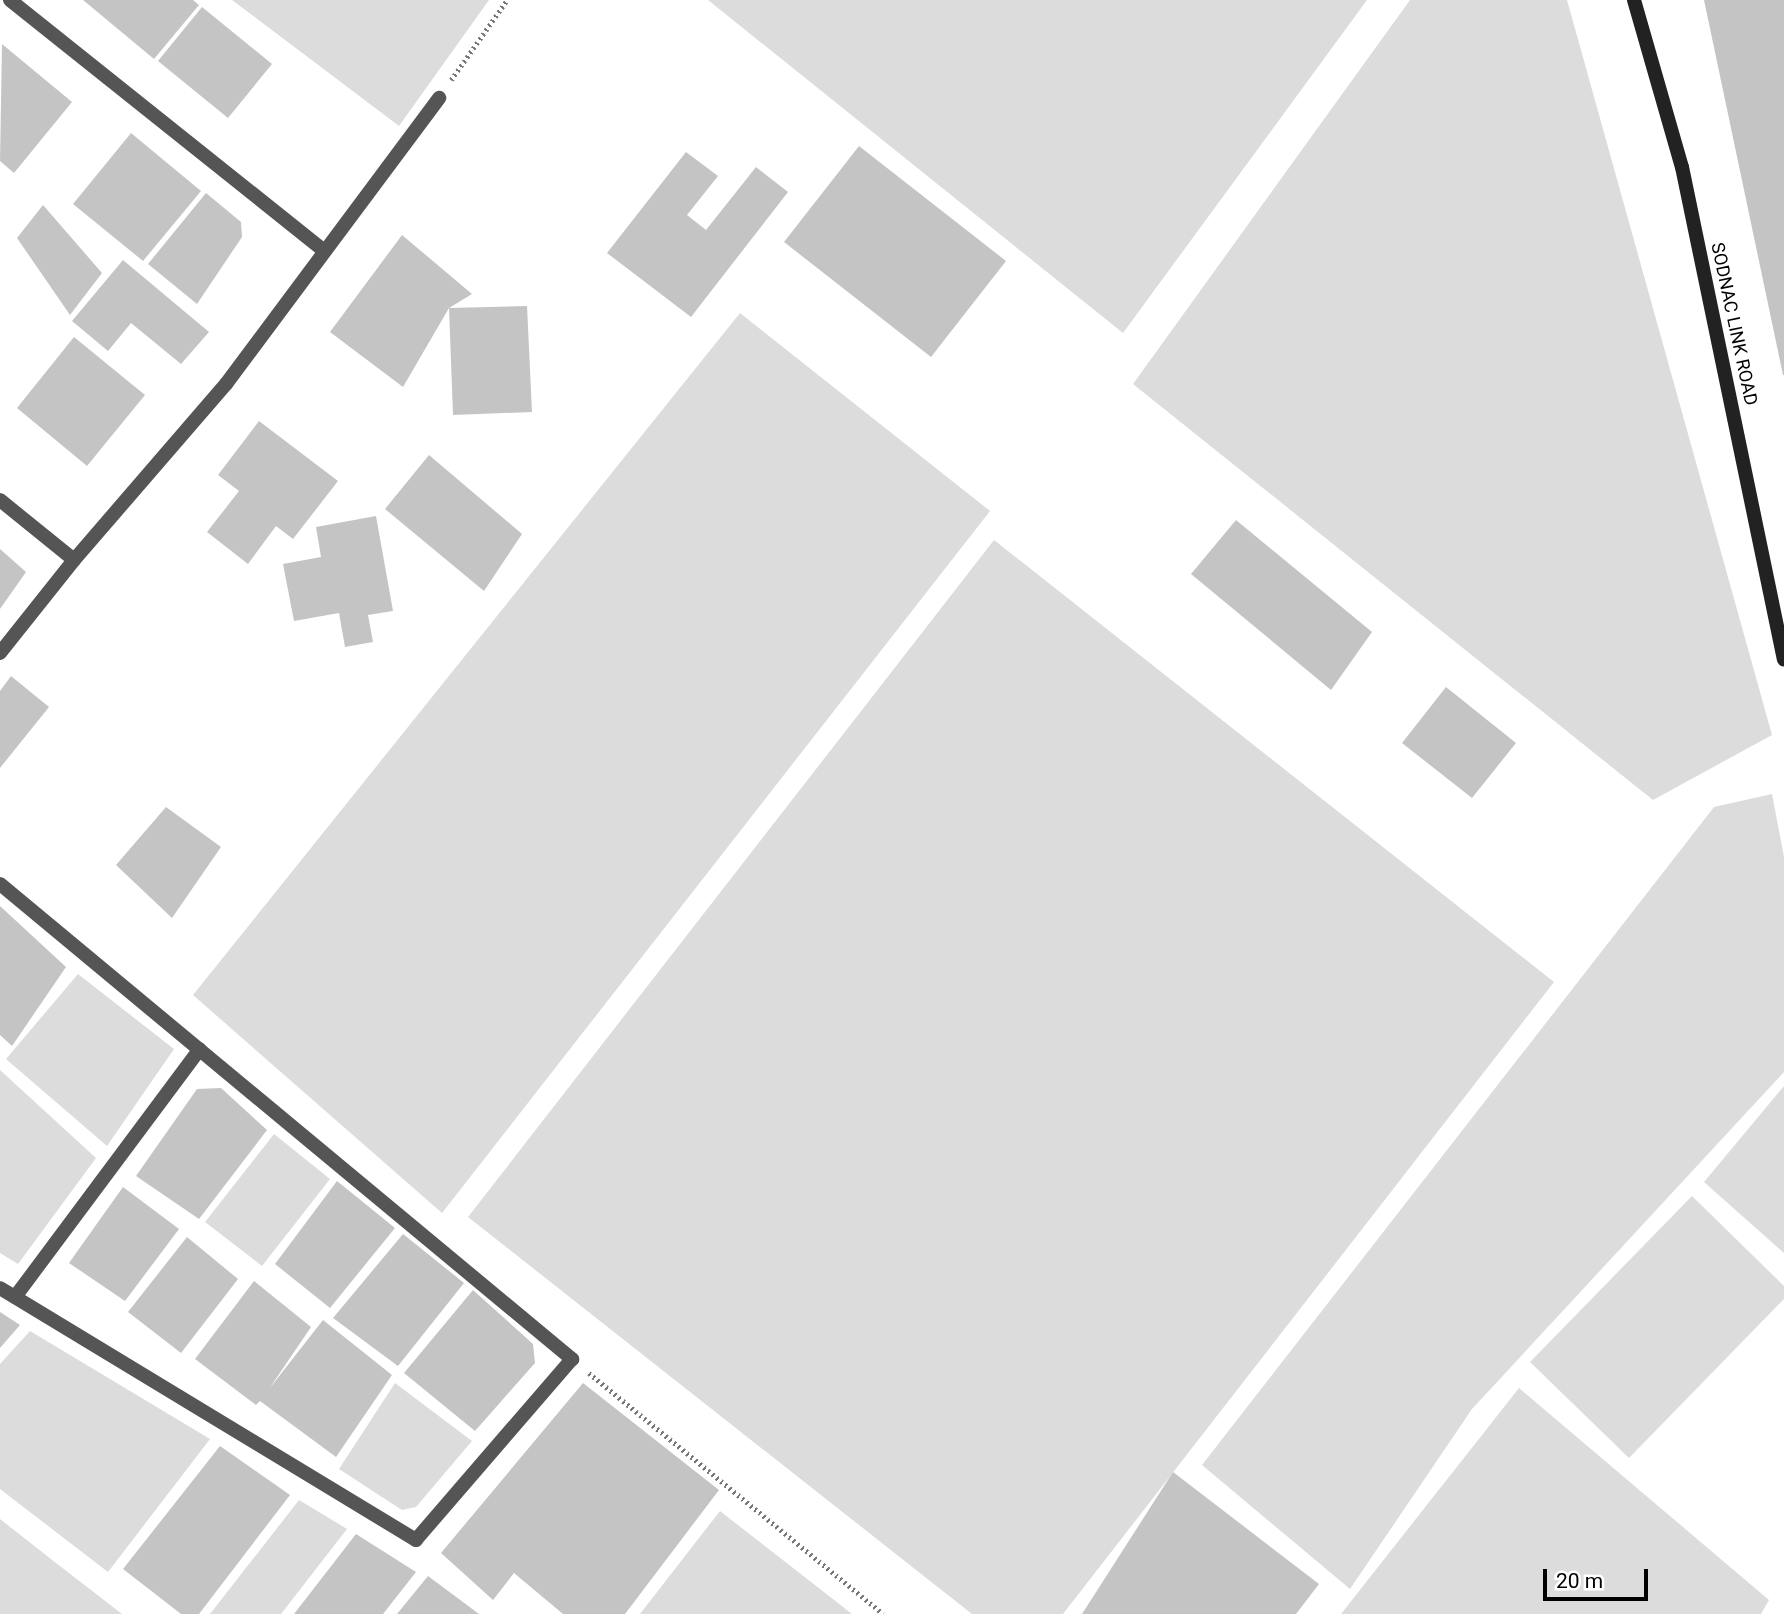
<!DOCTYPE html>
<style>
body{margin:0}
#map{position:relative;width:1784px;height:1614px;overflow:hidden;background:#fff;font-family:Roboto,sans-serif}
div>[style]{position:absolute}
.green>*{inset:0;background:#dcdcdc}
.building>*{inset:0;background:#c4c4c4}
.path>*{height:4.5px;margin-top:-2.25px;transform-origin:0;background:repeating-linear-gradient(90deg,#777 0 2px,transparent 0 5.5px)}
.service>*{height:14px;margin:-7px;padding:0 7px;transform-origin:7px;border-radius:7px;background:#555}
.minor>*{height:14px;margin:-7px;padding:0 7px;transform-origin:7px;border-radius:7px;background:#555}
.secondary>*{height:14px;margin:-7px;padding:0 7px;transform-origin:7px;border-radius:7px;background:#222}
span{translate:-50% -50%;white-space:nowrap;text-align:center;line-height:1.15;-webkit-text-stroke:5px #fff;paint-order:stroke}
.street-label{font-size:18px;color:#000}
.scale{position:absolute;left:1543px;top:1569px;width:105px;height:32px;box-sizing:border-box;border:4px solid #000;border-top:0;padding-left:9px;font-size:21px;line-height:24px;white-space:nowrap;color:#000;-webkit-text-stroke:5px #fff;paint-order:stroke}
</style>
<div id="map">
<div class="green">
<div style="clip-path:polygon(232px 0,489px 0,399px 126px)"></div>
<div style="clip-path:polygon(708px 0,1367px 0,1123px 333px)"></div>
<div style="clip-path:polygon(1410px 0,1567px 0,1772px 735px,1653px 800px,1133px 384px)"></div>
<div style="clip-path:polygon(740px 313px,990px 511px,442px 1213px,193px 995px)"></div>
<div style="clip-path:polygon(994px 540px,1554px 982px,1063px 1614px,972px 1614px,468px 1217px)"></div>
<div style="clip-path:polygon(1772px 794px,1784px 857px,1784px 1072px,1472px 1409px,1350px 1589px,1202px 1465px,1714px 807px)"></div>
<div style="clip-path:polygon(78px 974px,174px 1049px,107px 1146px,6px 1059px)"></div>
<div style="clip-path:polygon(0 1070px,96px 1158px,18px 1264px,0 1253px)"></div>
<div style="clip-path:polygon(1784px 1086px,1784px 1253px,1704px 1182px)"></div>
<div style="clip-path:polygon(274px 1134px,330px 1179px,262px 1266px,205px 1222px)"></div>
<div style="clip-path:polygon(1692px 1196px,1784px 1286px,1784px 1299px,1629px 1458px,1530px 1362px)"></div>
<div style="clip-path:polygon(30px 1331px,210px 1439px,108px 1572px,0 1489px,0 1364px)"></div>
<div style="clip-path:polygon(395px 1383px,472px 1441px,416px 1507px,402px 1510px,339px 1469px)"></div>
<div style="clip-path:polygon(1519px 1388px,1769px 1600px,1761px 1614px,1341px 1614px)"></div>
<div style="clip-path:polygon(299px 1500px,347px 1529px,281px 1614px,210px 1614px)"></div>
<div style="clip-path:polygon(720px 1511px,852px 1614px,640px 1614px)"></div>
<div style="clip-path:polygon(0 1519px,56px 1563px,122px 1614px,0 1614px)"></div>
</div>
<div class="building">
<div style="clip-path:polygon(83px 0,193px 0,199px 5px,154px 59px)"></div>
<div style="clip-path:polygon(1704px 0,1784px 0,1784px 375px,1783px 375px)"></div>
<div style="clip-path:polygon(202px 7px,272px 64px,228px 118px,158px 61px)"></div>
<div style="clip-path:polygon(2px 44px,72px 102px,14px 173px,0 161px)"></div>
<div style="clip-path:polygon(131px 133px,201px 191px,143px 261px,73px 204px)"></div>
<div style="clip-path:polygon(859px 146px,1006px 261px,931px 357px,784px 242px)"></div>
<div style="clip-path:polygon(686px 152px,718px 176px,687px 215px,706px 230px,756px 167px,788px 192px,691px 317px,607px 253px)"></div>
<div style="clip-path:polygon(206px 193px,241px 222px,242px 237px,197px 304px,148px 264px)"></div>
<div style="clip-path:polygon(43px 205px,102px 273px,70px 315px,17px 238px)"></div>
<div style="clip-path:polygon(402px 235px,472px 294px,449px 308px,403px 387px,330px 332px)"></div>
<div style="clip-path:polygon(123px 260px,209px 332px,181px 364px,131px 323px,108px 351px,72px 321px)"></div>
<div style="clip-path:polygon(527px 306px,532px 412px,453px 415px,449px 308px)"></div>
<div style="clip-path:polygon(74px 337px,145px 395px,87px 466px,17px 408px)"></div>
<div style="clip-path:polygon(259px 421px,338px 481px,293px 539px,276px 526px,248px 564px,207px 532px,239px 491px,218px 475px)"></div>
<div style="clip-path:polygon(429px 455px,522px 534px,484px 591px,385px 509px)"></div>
<div style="clip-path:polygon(376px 516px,393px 611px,368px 615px,373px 642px,345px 647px,339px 613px,294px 621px,283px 564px,321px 557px,316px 527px)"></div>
<div style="clip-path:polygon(1236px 520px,1372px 632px,1331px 690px,1191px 574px)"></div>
<div style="clip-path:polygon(0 549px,26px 572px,0 609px)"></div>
<div style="clip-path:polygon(11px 676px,49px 707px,0 768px,0 691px)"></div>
<div style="clip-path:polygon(1446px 687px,1516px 743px,1472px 798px,1402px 743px)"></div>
<div style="clip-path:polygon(166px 807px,221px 847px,172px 918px,116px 865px)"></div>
<div style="clip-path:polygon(0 906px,66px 967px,12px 1046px,0 1035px)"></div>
<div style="clip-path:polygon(221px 1088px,267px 1130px,199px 1219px,136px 1176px,197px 1089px)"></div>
<div style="clip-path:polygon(337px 1181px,395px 1228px,330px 1308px,275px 1264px)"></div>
<div style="clip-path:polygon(123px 1187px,179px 1229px,125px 1301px,69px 1263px)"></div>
<div style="clip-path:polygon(403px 1234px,464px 1283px,398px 1366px,333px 1318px)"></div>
<div style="clip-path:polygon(187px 1237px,238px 1279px,181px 1353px,128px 1312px)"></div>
<div style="clip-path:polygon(254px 1281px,311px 1327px,269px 1389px,323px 1320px,392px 1375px,336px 1457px,260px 1401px,256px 1405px,195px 1359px)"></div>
<div style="clip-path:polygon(473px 1290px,533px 1344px,535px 1363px,475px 1431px,404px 1373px)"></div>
<div style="clip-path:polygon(0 1312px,20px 1325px,0 1348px)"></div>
<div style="clip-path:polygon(583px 1383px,719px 1490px,625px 1614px,563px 1614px,514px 1573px,493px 1600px,441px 1553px)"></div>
<div style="clip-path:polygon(220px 1446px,290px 1495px,199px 1614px,181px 1614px,123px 1569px)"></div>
<div style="clip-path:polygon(1173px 1472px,1319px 1584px,1296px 1614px,1082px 1614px)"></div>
<div style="clip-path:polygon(356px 1534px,416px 1572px,383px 1614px,294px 1614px)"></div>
<div style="clip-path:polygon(428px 1576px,479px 1614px,397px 1614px)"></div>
</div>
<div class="path">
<div style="left:451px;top:80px;width:98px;rotate:-55deg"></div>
<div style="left:589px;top:1373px;width:380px;rotate:39.3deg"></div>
</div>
<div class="service">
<div style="left:10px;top:0;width:401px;rotate:38.6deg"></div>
</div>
<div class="minor">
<div style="left:0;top:500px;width:95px;rotate:39deg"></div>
<div style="left:0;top:653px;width:119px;rotate:-51.5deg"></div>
<div style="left:74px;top:560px;width:233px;rotate:-49.2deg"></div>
<div style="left:226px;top:384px;width:357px;rotate:-53.3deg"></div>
<div style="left:0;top:884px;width:744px;rotate:39.71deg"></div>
<div style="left:572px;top:1359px;width:239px;rotate:130.8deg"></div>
<div style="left:416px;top:1540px;width:486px;rotate:-148.8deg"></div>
<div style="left:15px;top:1297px;width:309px;rotate:-53.3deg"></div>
</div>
<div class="secondary">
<div style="left:1634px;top:0;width:174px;rotate:74deg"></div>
<div style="left:1682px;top:167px;width:503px;rotate:78.31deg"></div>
</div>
<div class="street-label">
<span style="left:1734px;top:324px;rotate:78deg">SODNAC LINK ROAD</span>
</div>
<div class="scale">20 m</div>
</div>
